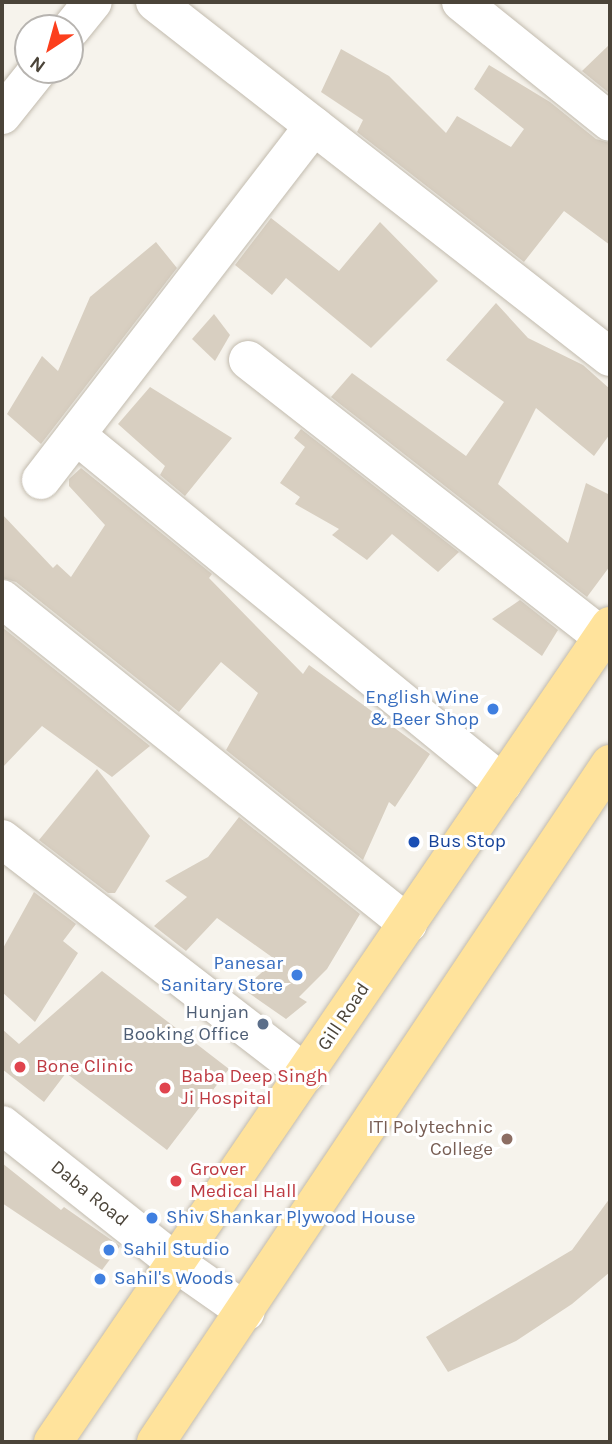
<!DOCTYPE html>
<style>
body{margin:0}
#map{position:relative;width:612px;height:1444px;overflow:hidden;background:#f6f3ec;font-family:Karla,sans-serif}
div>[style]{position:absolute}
.building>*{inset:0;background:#d8cfc1}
.roads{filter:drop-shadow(0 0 2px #c2bbae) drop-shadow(0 0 2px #c2bbae)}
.minor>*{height:38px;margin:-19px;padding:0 19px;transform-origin:19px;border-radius:19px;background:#fff}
.major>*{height:38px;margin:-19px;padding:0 19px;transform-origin:19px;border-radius:19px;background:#ffe39c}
.dots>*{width:19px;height:19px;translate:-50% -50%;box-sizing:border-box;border:4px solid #fff;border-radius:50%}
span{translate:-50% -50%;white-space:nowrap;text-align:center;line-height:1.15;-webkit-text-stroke:6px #fff;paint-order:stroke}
.shop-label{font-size:19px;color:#366cbe}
.right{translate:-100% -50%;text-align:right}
.left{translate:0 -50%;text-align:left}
.transit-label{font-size:19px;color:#164399}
.service-label{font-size:19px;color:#4e5e75}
.street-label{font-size:19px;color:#4b4439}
.health-label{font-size:19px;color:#be3a42}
.education-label{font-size:19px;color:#785e54}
.frame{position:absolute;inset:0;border:4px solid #4b4439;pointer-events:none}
.north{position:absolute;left:14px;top:14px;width:70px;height:70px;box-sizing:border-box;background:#fff;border:2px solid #b7b4b0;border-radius:50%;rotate:216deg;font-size:19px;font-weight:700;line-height:28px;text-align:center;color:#4b4439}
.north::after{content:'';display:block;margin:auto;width:24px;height:32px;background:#fc3f1d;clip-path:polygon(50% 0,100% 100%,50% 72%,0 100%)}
</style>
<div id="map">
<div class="building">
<div style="clip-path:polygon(610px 44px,610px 91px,609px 93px,582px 71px)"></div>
<div style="clip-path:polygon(341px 49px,389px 76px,446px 133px,457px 116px,511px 147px,524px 129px,474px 89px,489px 65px,550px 102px,596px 139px,610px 143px,610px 245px,564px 211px,524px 262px,357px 132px,363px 120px,321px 92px)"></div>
<div style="clip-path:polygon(271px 218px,339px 271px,380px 222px,438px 281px,371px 348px,286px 278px,272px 295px,235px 265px)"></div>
<div style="clip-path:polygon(156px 242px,177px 268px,41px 444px,7px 414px,42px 356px,58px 371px,90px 297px)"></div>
<div style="clip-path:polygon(496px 303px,528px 338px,583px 365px,610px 389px,610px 434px,594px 456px,536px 408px,498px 484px,568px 543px,586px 483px,610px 495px,610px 566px,587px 597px,331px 397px,352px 373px,466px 456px,504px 402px,446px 360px)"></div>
<div style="clip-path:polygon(214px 314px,230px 335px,215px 361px,192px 339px)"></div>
<div style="clip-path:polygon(150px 387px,232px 438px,185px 496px,160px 475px,165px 466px,118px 424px)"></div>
<div style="clip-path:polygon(301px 429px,459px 552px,438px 572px,392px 534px,367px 560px,332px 535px,339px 529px,295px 504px,300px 497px,280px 483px,305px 447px,294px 438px)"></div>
<div style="clip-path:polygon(81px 468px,212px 574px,209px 578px,303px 674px,309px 665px,430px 754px,395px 807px,389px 802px,363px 860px,226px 750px,258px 693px,221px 662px,179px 712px,16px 582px,2px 578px,2px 514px,53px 568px,57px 564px,71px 577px,105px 525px,69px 486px,69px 479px)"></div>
<div style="clip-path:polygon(520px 600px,558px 630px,542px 656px,492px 619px)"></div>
<div style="clip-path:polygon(2px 627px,150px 746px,112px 777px,42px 726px,2px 768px)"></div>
<div style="clip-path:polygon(97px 769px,150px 836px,115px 893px,108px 893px,39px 840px)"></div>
<div style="clip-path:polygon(239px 817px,360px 914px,327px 969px,299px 997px,307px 1002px,286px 1019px,243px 989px,276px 960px,217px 918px,186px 951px,154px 926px,187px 897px,165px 881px,208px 857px)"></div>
<div style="clip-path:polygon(34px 892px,76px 924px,63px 941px,78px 953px,35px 1022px,2px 992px,2px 950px)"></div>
<div style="clip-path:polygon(102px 971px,229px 1069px,167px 1150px,66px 1073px,44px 1102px,2px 1069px,2px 1029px,19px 1044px)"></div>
<div style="clip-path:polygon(2px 1163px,61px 1210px,64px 1207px,120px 1246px,102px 1270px,2px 1203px)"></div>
<div style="clip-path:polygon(610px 1198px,610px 1272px,572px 1304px,516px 1341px,448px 1372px,426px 1337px,572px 1250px)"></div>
</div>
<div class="roads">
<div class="minor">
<div style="left:155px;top:2px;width:577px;rotate:37.96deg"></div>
<div style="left:461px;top:2px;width:191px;rotate:38.8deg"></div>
<div style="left:70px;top:30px;width:36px;rotate:-51deg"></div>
<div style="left:2px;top:115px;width:58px;rotate:-51.3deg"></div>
<div style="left:248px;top:360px;width:450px;rotate:38deg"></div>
<div style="left:76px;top:435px;width:551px;rotate:39.26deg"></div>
<div style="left:41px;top:480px;width:447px;rotate:-52.4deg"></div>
<div style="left:2px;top:599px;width:520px;rotate:38.68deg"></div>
<div style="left:2px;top:839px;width:384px;rotate:37.7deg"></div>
<div style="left:2px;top:1125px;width:222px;rotate:38.4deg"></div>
<div style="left:176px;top:1263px;width:85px;rotate:35deg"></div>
</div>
<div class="major">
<div style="left:53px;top:1442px;width:988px;rotate:-55.68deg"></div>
<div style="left:156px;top:1442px;width:816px;rotate:-56.19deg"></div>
</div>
</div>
<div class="dots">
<div style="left:493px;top:709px;background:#3f7fe0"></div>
<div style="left:414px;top:842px;background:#1a4fb4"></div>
<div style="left:297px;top:975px;background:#3f7fe0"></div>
<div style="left:263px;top:1024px;background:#5c6f8a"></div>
<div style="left:20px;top:1067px;background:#e0444e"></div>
<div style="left:165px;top:1088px;background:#e0444e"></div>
<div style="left:507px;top:1139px;background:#8d6e63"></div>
<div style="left:176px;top:1181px;background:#e0444e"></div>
<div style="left:152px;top:1218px;background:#3f7fe0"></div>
<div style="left:109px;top:1250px;background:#3f7fe0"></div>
<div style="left:100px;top:1279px;background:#3f7fe0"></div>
</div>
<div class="shop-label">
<span class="right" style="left:479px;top:709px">English Wine<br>&amp; Beer Shop</span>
<span class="right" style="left:283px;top:975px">Panesar<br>Sanitary Store</span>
<span class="left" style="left:166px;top:1218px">Shiv Shankar Plywood House</span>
<span class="left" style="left:123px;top:1250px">Sahil Studio</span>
<span class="left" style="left:114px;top:1279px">Sahil's Woods</span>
</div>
<div class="transit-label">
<span class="left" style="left:428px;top:842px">Bus Stop</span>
</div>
<div class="service-label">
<span class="right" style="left:249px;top:1024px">Hunjan<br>Booking Office</span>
</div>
<div class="street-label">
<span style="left:344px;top:1017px;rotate:-56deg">Gill Road</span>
<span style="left:89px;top:1194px;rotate:39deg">Daba Road</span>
</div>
<div class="health-label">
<span class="left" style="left:36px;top:1067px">Bone Clinic</span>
<span class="left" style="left:181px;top:1088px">Baba Deep Singh<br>Ji Hospital</span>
<span class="left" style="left:190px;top:1181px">Grover<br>Medical Hall</span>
</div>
<div class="education-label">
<span class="right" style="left:493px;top:1139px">ITI Polytechnic<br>College</span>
</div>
<div class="frame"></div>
<div class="north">N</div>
</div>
